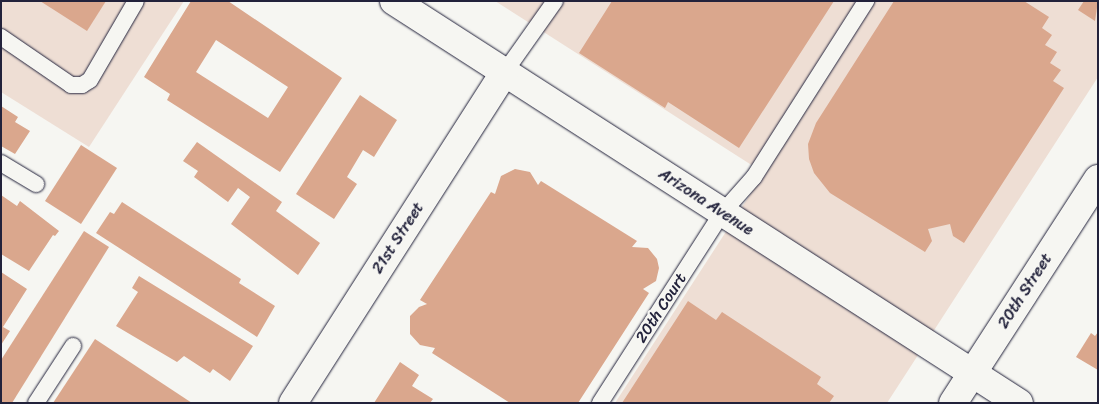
<!DOCTYPE html>
<style>
body{margin:0}
#map{position:relative;width:1099px;height:404px;overflow:hidden;background:#f6f6f2;font-family:Sriracha,sans-serif}
div>[style]{position:absolute}
.built>*{inset:0;background:#eeded4}
.building>*{inset:0;background:#daa78d}
.roads{filter:drop-shadow(0 0 1px #22223b) drop-shadow(0 0 1px #22223b)}
.service>*{height:16px;margin:-8px;padding:0 8px;transform-origin:8px;border-radius:8px;background:#f6f6f2}
.minor>*{height:28px;margin:-14px;padding:0 14px;transform-origin:14px;border-radius:14px;background:#f6f6f2}
.secondary>*{height:28px;margin:-14px;padding:0 14px;transform-origin:14px;border-radius:14px;background:#f6f6f2}
span{translate:-50% -50%;white-space:nowrap;text-align:center;line-height:1.15;-webkit-text-stroke:4.5px #f6f6f2;paint-order:stroke}
.street-label{font-size:16px;color:#22223b}
.frame{position:absolute;inset:0;border:2px solid #22223b;pointer-events:none}
</style>
<div id="map">
<div class="built">
<div style="clip-path:polygon(1px 1px,184px 1px,89px 147px,1px 92px)"></div>
<div style="clip-path:polygon(495px 1px,1098px 1px,1098px 77px,887px 403px,615px 403px,764px 173px)"></div>
</div>
<div class="building">
<div style="clip-path:polygon(40px 1px,106px 1px,87px 31px)"></div>
<div style="clip-path:polygon(evenodd,191px 1px,228px 1px,342px 78px,280px 172px,167px 100px,170px 94px,144px 77px,191px 1px,216px 40px,288px 87px,268px 118px,196px 72px,216px 40px)"></div>
<div style="clip-path:polygon(612px 1px,834px 1px,739px 148px,668px 102px,665px 108px,579px 53px)"></div>
<div style="clip-path:polygon(894px 1px,1024px 1px,1049px 17px,1042px 28px,1052px 35px,1045px 45px,1057px 52px,1050px 63px,1061px 70px,1053px 81px,1064px 88px,964px 243px,953px 236px,950px 224px,928px 229px,932px 241px,925px 252px,830px 193px,814px 173px,809px 159px,808px 144px,816px 123px)"></div>
<div style="clip-path:polygon(1084px 1px,1098px 1px,1095px 21px,1078px 10px)"></div>
<div style="clip-path:polygon(360px 95px,397px 120px,374px 157px,363px 150px,347px 177px,357px 184px,334px 219px,296px 194px)"></div>
<div style="clip-path:polygon(1px 106px,18px 117px,15px 122px,30px 131px,15px 154px,1px 146px)"></div>
<div style="clip-path:polygon(197px 142px,282px 202px,276px 211px,320px 243px,298px 275px,231px 224px,250px 197px,238px 188px,228px 202px,194px 177px,198px 171px,183px 161px)"></div>
<div style="clip-path:polygon(81px 145px,117px 168px,81px 224px,45px 201px)"></div>
<div style="clip-path:polygon(515px 169px,530px 172px,538px 185px,541px 181px,637px 241px,632px 247px,648px 248px,657px 259px,659px 268px,656px 281px,643px 289px,649px 293px,578px 403px,510px 403px,432px 353px,435px 348px,420px 345px,410px 334px,410px 316px,419px 307px,427px 304px,420px 300px,491px 192px,495px 194px,501px 176px)"></div>
<div style="clip-path:polygon(1px 195px,17px 206px,20px 201px,59px 231px,55px 236px,53px 235px,29px 271px,1px 254px)"></div>
<div style="clip-path:polygon(122px 202px,241px 279px,239px 283px,275px 306px,257px 337px,96px 233px,110px 212px,114px 214px)"></div>
<div style="clip-path:polygon(84px 231px,109px 247px,12px 403px,1px 403px,1px 360px)"></div>
<div style="clip-path:polygon(1px 272px,27px 289px,3px 327px,10px 331px,1px 345px)"></div>
<div style="clip-path:polygon(139px 276px,253px 346px,230px 381px,213px 369px,210px 373px,184px 356px,177px 362px,116px 326px,138px 292px,132px 288px)"></div>
<div style="clip-path:polygon(688px 301px,716px 320px,722px 312px,821px 377px,817px 384px,834px 396px,829px 403px,622px 403px)"></div>
<div style="clip-path:polygon(1098px 332px,1098px 370px,1076px 357px,1091px 333px,1095px 336px)"></div>
<div style="clip-path:polygon(95px 339px,192px 403px,53px 403px)"></div>
<div style="clip-path:polygon(400px 362px,419px 375px,412px 386px,433px 399px,430px 403px,374px 403px)"></div>
</div>
<div class="roads">
<div class="service">
<div style="left:1px;top:37px;width:85px;rotate:34.4deg"></div>
<div style="left:71px;top:85px;width:11px"></div>
<div style="left:82px;top:85px;width:9px;rotate:-32deg"></div>
<div style="left:90px;top:80px;width:91px;rotate:-59.8deg"></div>
<div style="left:504px;top:73px;width:88px;rotate:-54.7deg"></div>
<div style="left:1px;top:163px;width:41px;rotate:31deg"></div>
<div style="left:36px;top:403px;width:68px;rotate:-57deg"></div>
<div style="left:600px;top:403px;width:226px;rotate:-57.3deg"></div>
<div style="left:722px;top:213px;width:48px;rotate:-48.4deg"></div>
<div style="left:754px;top:177px;width:209px;rotate:-57.5deg"></div>
</div>
<div class="minor">
<div style="left:394px;top:1px;width:743px;rotate:32.75deg"></div>
<div style="left:293px;top:403px;width:392px;rotate:-57.4deg"></div>
</div>
<div class="secondary">
<div style="left:953px;top:403px;width:267px;rotate:-57.1deg"></div>
</div>
</div>
<div class="street-label">
<span style="left:706px;top:202px;rotate:33deg">Arizona Avenue</span>
<span style="left:398px;top:238px;rotate:-57deg">21st Street</span>
<span style="left:1025px;top:291px;rotate:-57deg">20th Street</span>
<span style="left:661px;top:308px;rotate:-57deg">20th Court</span>
</div>
<div class="frame"></div>
</div>
